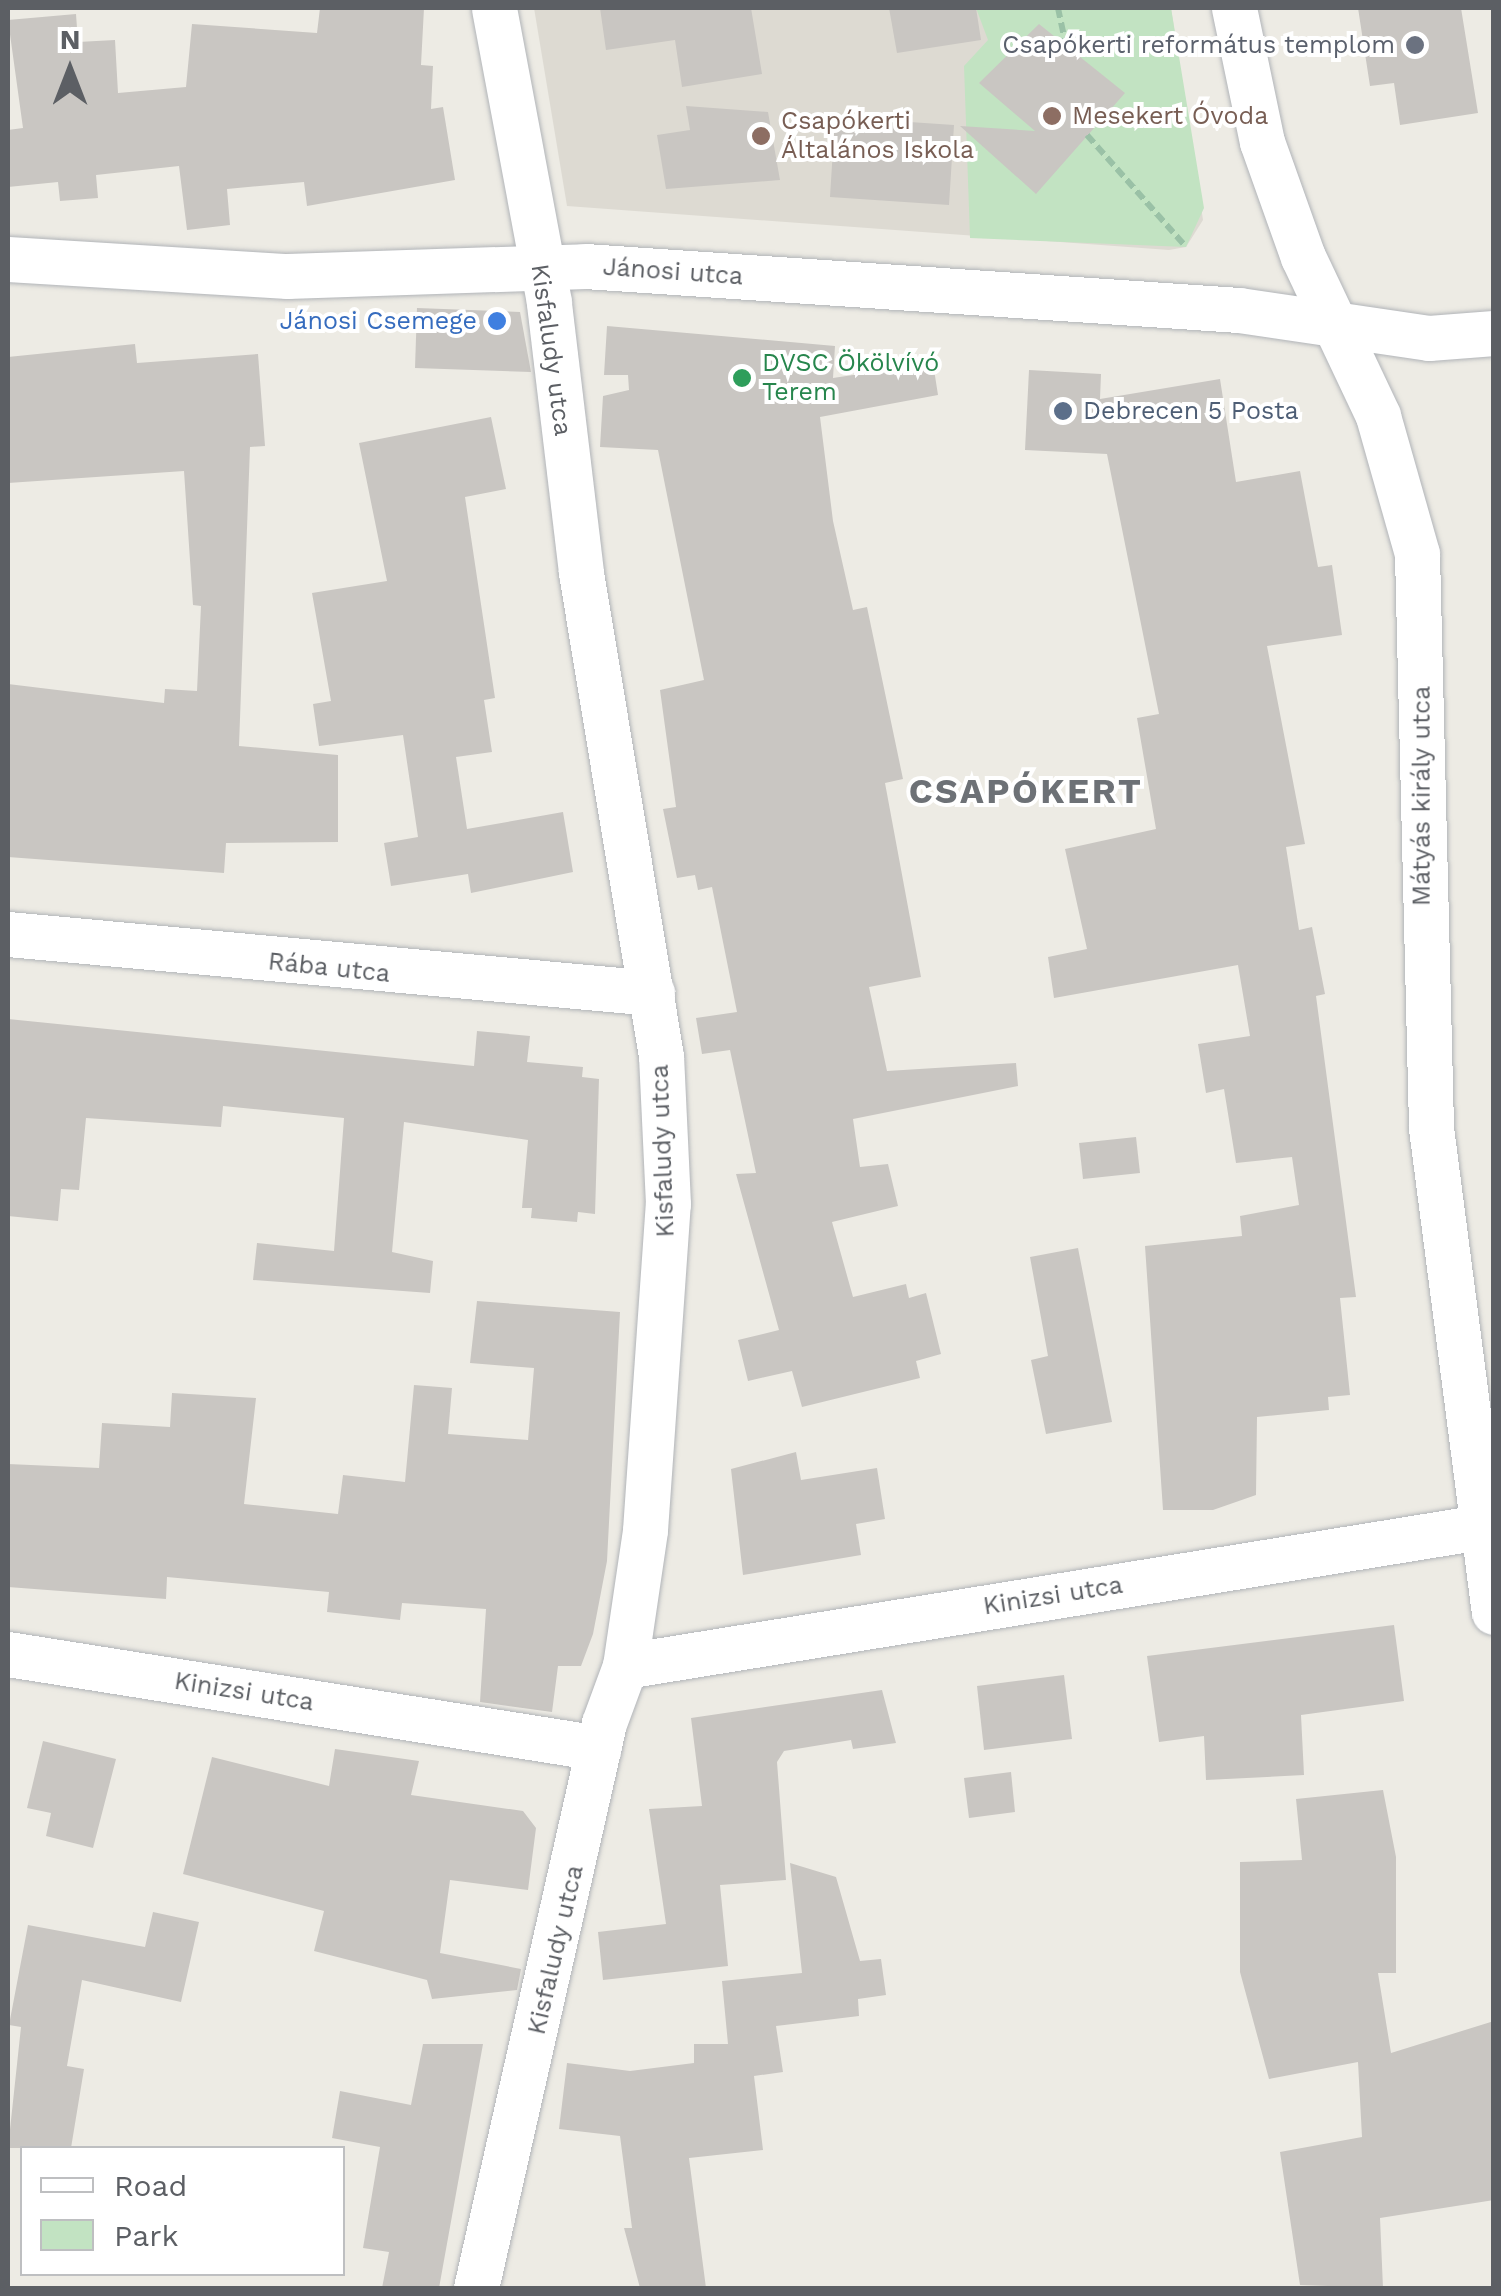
<!DOCTYPE html>
<meta charset="utf-8">
<style>
body{margin:0}
#map{position:relative;width:1501px;height:2296px;overflow:hidden;background:#edebe4;font-family:"Work Sans",sans-serif}
div>[style]{position:absolute}
.education>*{inset:0;background:#dddad2}
.green>*{inset:0;background:#c2e3c2}
.building>*{inset:0;background:#c9c6c2}
.path>*{height:6px;margin-top:-3px;transform-origin:0;background:repeating-linear-gradient(90deg,#9ac1a6 0 10px,transparent 0 15px)}
.roads{filter:drop-shadow(0 0 2px #b1b4b8) drop-shadow(0 0 2px #b1b4b8)}
.minor>*{height:45px;margin:-22.5px;padding:0 22.5px;transform-origin:22.5px;border-radius:22.5px;background:#fff}
.dots>*{width:28px;height:28px;translate:-50% -50%;box-sizing:border-box;border:5px solid #fff;border-radius:50%}
span{translate:-50% -50%;white-space:nowrap;text-align:center;line-height:1.15;-webkit-text-stroke:8px #fff;paint-order:stroke}
.worship-label{font-size:25px;color:#5b616d}
.right{translate:-100% -50%;text-align:right}
.education-label{font-size:25px;color:#785e54}
.left{translate:0 -50%;text-align:left}
.street-label{font-size:25px;color:#5c5f64}
.shop-label{font-size:25px;color:#366cbe}
.leisure-label{font-size:25px;color:#27864d}
.service-label{font-size:25px;color:#4e5e75}
.district-label{font-size:35px;color:#6d7176;font-weight:700;letter-spacing:2.5px}
.frame{position:absolute;inset:0;border:10px solid #5c5f64;pointer-events:none}
.legend{position:absolute;left:20px;top:2146px;width:325px;height:130px;box-sizing:border-box;background:#fff;border:2px solid #bebfc1;margin:0;padding:12px 18px;list-style:none;font-size:30px;color:#5c5f64}
.legend li{display:flex;align-items:center;gap:20px;height:50px}
.legend b{width:50px;border:2px solid #bebfc1}
.north{position:absolute;left:20px;top:20px;width:100px;height:100px;-webkit-text-stroke:8px #fff;paint-order:stroke;rotate:0deg;font-size:28px;font-weight:700;line-height:40px;text-align:center;color:#5c5f64}
.north::after{content:'';display:block;margin:auto;width:35px;height:45px;background:#5c5f64;clip-path:polygon(50% 0,100% 100%,50% 72%,0 100%)}
</style>
<div id="map">
<div class="education">
<div style="clip-path:polygon(534px 8px,1171px 8px,1203px 220px,1186px 247px,1169px 250px,567px 206px)"></div>
</div>
<div class="green">
<div style="clip-path:polygon(976px 8px,1171px 8px,1204px 208px,1186px 247px,970px 238px,964px 66px,988px 40px)"></div>
</div>
<div class="building">
<div style="clip-path:polygon(320px 8px,424px 8px,421px 65px,433px 66px,431px 109px,443px 107px,455px 180px,307px 206px,304px 182px,227px 189px,230px 225px,187px 230px,179px 166px,96px 175px,98px 198px,60px 201px,58px 182px,8px 187px,8px 130px,23px 128px,8px 20px,76px 14px,78px 42px,115px 40px,118px 93px,186px 87px,192px 24px,317px 33px)"></div>
<div style="clip-path:polygon(600px 8px,751px 8px,762px 74px,682px 87px,675px 40px,606px 50px)"></div>
<div style="clip-path:polygon(889px 8px,976px 8px,981px 40px,897px 53px)"></div>
<div style="clip-path:polygon(1358px 8px,1461px 8px,1478px 113px,1400px 125px,1394px 83px,1370px 86px)"></div>
<div style="clip-path:polygon(1039px 24px,1125px 93px,1036px 194px,960px 126px,1035px 131px,979px 83px)"></div>
<div style="clip-path:polygon(686px 106px,768px 112px,780px 180px,666px 189px,657px 135px,690px 130px)"></div>
<div style="clip-path:polygon(835px 117px,954px 125px,949px 205px,830px 197px)"></div>
<div style="clip-path:polygon(417px 308px,520px 312px,531px 372px,415px 368px)"></div>
<div style="clip-path:polygon(607px 326px,835px 346px,833px 378px,933px 363px,938px 395px,820px 417px,833px 521px,853px 610px,867px 607px,903px 779px,885px 783px,921px 977px,869px 987px,887px 1071px,1016px 1063px,1018px 1086px,853px 1119px,860px 1167px,888px 1164px,898px 1206px,832px 1222px,853px 1297px,906px 1284px,909px 1298px,926px 1293px,941px 1354px,916px 1361px,920px 1378px,802px 1407px,792px 1371px,748px 1381px,738px 1340px,779px 1330px,736px 1174px,756px 1173px,730px 1050px,702px 1054px,696px 1018px,737px 1012px,712px 887px,698px 890px,695px 875px,677px 878px,663px 809px,676px 807px,660px 690px,704px 680px,658px 450px,600px 447px,603px 396px,629px 390px,628px 375px,604px 375px)"></div>
<div style="clip-path:polygon(135px 344px,137px 363px,258px 354px,265px 446px,250px 447px,239px 746px,338px 755px,338px 842px,226px 843px,224px 873px,8px 857px,8px 684px,164px 703px,165px 689px,197px 691px,201px 606px,193px 605px,184px 471px,8px 483px,8px 357px)"></div>
<div style="clip-path:polygon(1029px 370px,1101px 374px,1100px 399px,1220px 379px,1236px 482px,1300px 471px,1318px 567px,1332px 565px,1342px 635px,1267px 646px,1305px 844px,1286px 847px,1299px 930px,1312px 927px,1325px 994px,1316px 996px,1356px 1297px,1340px 1298px,1350px 1395px,1328px 1397px,1329px 1410px,1257px 1417px,1256px 1495px,1213px 1510px,1163px 1510px,1145px 1246px,1242px 1236px,1240px 1216px,1299px 1205px,1292px 1157px,1236px 1163px,1224px 1089px,1206px 1093px,1198px 1044px,1250px 1036px,1238px 965px,1054px 998px,1048px 957px,1087px 949px,1065px 849px,1156px 829px,1137px 718px,1159px 714px,1107px 454px,1025px 450px)"></div>
<div style="clip-path:polygon(491px 417px,506px 489px,465px 497px,495px 698px,484px 700px,492px 752px,456px 757px,467px 829px,563px 812px,573px 872px,471px 893px,468px 874px,391px 886px,384px 843px,418px 837px,403px 735px,319px 746px,313px 704px,331px 701px,312px 593px,387px 581px,359px 443px)"></div>
<div style="clip-path:polygon(8px 1019px,474px 1066px,477px 1031px,530px 1036px,527px 1062px,583px 1067px,582px 1077px,599px 1079px,595px 1214px,578px 1212px,577px 1222px,531px 1218px,532px 1208px,522px 1208px,528px 1140px,404px 1122px,392px 1252px,433px 1261px,430px 1293px,253px 1280px,257px 1243px,334px 1251px,344px 1118px,223px 1106px,221px 1127px,86px 1118px,79px 1190px,61px 1189px,58px 1221px,8px 1216px)"></div>
<div style="clip-path:polygon(1136px 1137px,1140px 1173px,1083px 1179px,1079px 1143px)"></div>
<div style="clip-path:polygon(1078px 1248px,1112px 1422px,1046px 1434px,1031px 1360px,1048px 1356px,1030px 1257px)"></div>
<div style="clip-path:polygon(477px 1301px,620px 1312px,607px 1561px,593px 1634px,581px 1666px,558px 1666px,552px 1712px,480px 1702px,486px 1609px,402px 1603px,400px 1620px,327px 1612px,329px 1592px,167px 1577px,166px 1599px,8px 1587px,8px 1464px,99px 1468px,102px 1423px,170px 1427px,172px 1393px,256px 1398px,244px 1504px,338px 1514px,343px 1475px,405px 1482px,414px 1385px,452px 1388px,448px 1434px,528px 1440px,534px 1368px,470px 1363px)"></div>
<div style="clip-path:polygon(796px 1452px,801px 1480px,877px 1468px,885px 1519px,856px 1524px,861px 1555px,743px 1575px,731px 1469px)"></div>
<div style="clip-path:polygon(1394px 1625px,1404px 1701px,1301px 1715px,1304px 1775px,1206px 1780px,1204px 1736px,1159px 1742px,1147px 1656px)"></div>
<div style="clip-path:polygon(1064px 1675px,1072px 1739px,984px 1750px,977px 1686px)"></div>
<div style="clip-path:polygon(882px 1690px,896px 1743px,853px 1749px,851px 1740px,784px 1751px,777px 1762px,786px 1880px,720px 1885px,728px 1966px,603px 1980px,598px 1932px,666px 1924px,649px 1809px,702px 1806px,691px 1718px)"></div>
<div style="clip-path:polygon(43px 1741px,116px 1759px,93px 1848px,46px 1836px,51px 1813px,27px 1808px)"></div>
<div style="clip-path:polygon(335px 1749px,419px 1761px,411px 1795px,523px 1811px,536px 1828px,528px 1890px,450px 1880px,440px 1953px,521px 1969px,517px 1990px,432px 1999px,427px 1980px,314px 1951px,324px 1911px,183px 1874px,212px 1757px,329px 1786px)"></div>
<div style="clip-path:polygon(1011px 1772px,1015px 1812px,969px 1818px,964px 1778px)"></div>
<div style="clip-path:polygon(1383px 1790px,1396px 1857px,1396px 1973px,1378px 1973px,1391px 2053px,1494px 2021px,1494px 2200px,1380px 2218px,1383px 2288px,1300px 2285px,1280px 2152px,1362px 2137px,1358px 2062px,1269px 2079px,1240px 1972px,1240px 1862px,1302px 1860px,1296px 1799px)"></div>
<div style="clip-path:polygon(790px 1863px,836px 1877px,860px 1961px,881px 1959px,886px 1995px,858px 1999px,859px 2016px,776px 2026px,783px 2072px,754px 2076px,763px 2150px,689px 2158px,706px 2288px,640px 2288px,624px 2228px,632px 2228px,620px 2136px,559px 2129px,567px 2063px,630px 2071px,694px 2063px,694px 2044px,728px 2044px,722px 1981px,802px 1973px)"></div>
<div style="clip-path:polygon(153px 1912px,199px 1922px,181px 2002px,82px 1980px,67px 2066px,84px 2069px,71px 2148px,8px 2148px,21px 2027px,9px 2025px,28px 1925px,145px 1947px)"></div>
<div style="clip-path:polygon(423px 2044px,483px 2044px,439px 2288px,382px 2288px,389px 2252px,363px 2248px,380px 2147px,332px 2138px,340px 2091px,411px 2105px)"></div>
</div>
<div class="path">
<div style="left:1058px;top:8px;width:33px;rotate:78deg"></div>
<div style="left:1087px;top:135px;width:149px;rotate:48.5deg"></div>
</div>
<div class="roads">
<div class="minor">
<div style="left:1234px;top:8px;width:137px;rotate:78.2deg"></div>
<div style="left:1262px;top:142px;width:122px;rotate:70.4deg"></div>
<div style="left:1303px;top:257px;width:176px;rotate:64.7deg"></div>
<div style="left:1378px;top:416px;width:143px;rotate:74.2deg"></div>
<div style="left:1417px;top:554px;width:574px;rotate:88.6deg"></div>
<div style="left:1431px;top:1128px;width:488px;rotate:82.6deg"></div>
<div style="left:8px;top:259px;width:280px;rotate:3.5deg"></div>
<div style="left:287px;top:276px;width:298px;rotate:-1.9deg"></div>
<div style="left:585px;top:266px;width:655px;rotate:3.85deg"></div>
<div style="left:1239px;top:310px;width:192px;rotate:8.4deg"></div>
<div style="left:1429px;top:338px;width:65px;rotate:-4.4deg"></div>
<div style="left:8px;top:934px;width:647px;rotate:5.23deg"></div>
<div style="left:8px;top:1654px;width:598px;rotate:9.04deg"></div>
<div style="left:625px;top:1666px;width:866px;rotate:-9.23deg"></div>
<div style="left:476px;top:2288px;width:579px;rotate:-77.24deg"></div>
<div style="left:604px;top:1723px;width:61px;rotate:-69.8deg"></div>
<div style="left:625px;top:1666px;width:137px;rotate:-81.6deg"></div>
<div style="left:645px;top:1530px;width:327px;rotate:-86deg"></div>
<div style="left:668px;top:1204px;width:148px;rotate:-92.7deg"></div>
<div style="left:661px;top:1056px;width:491px;rotate:-99.4deg"></div>
<div style="left:581px;top:572px;width:272px;rotate:-96.8deg"></div>
<div style="left:549px;top:302px;width:299px;rotate:-100.6deg"></div>
</div>
</div>
<div class="dots">
<div style="left:1415px;top:45px;background:#6b7280"></div>
<div style="left:1052px;top:116px;background:#8d6e63"></div>
<div style="left:761px;top:136px;background:#8d6e63"></div>
<div style="left:497px;top:321px;background:#3f7fe0"></div>
<div style="left:742px;top:378px;background:#2e9e5b"></div>
<div style="left:1063px;top:411px;background:#5c6f8a"></div>
</div>
<div class="worship-label">
<span class="right" style="left:1395px;top:45px">Csapókerti református templom</span>
</div>
<div class="education-label">
<span class="left" style="left:1072px;top:116px">Mesekert Óvoda</span>
<span class="left" style="left:781px;top:136px">Csapókerti<br>Általános Iskola</span>
</div>
<div class="street-label">
<span style="left:673px;top:272px;rotate:4deg">Jánosi utca</span>
<span style="left:551px;top:350px;rotate:82deg">Kisfaludy utca</span>
<span style="left:1422px;top:796px;rotate:-90deg">Mátyás király utca</span>
<span style="left:329px;top:968px;rotate:6deg">Rába utca</span>
<span style="left:663px;top:1151px;rotate:-92deg">Kisfaludy utca</span>
<span style="left:1053px;top:1596px;rotate:-9deg">Kinizsi utca</span>
<span style="left:244px;top:1692px;rotate:9deg">Kinizsi utca</span>
<span style="left:556px;top:1950px;rotate:-77deg">Kisfaludy utca</span>
</div>
<div class="shop-label">
<span class="right" style="left:477px;top:321px">Jánosi Csemege</span>
</div>
<div class="leisure-label">
<span class="left" style="left:762px;top:378px">DVSC Ökölvívó<br>Terem</span>
</div>
<div class="service-label">
<span class="left" style="left:1083px;top:411px">Debrecen 5 Posta</span>
</div>
<div class="district-label">
<span style="left:1026px;top:791px">CSAPÓKERT</span>
</div>
<div class="frame"></div>
<ul class="legend">
<li><b style="height:12px;background:#fff"></b>Road</li>
<li><b style="height:28px;background:#c2e3c2"></b>Park</li>
</ul>
<div class="north">N</div>
</div>
